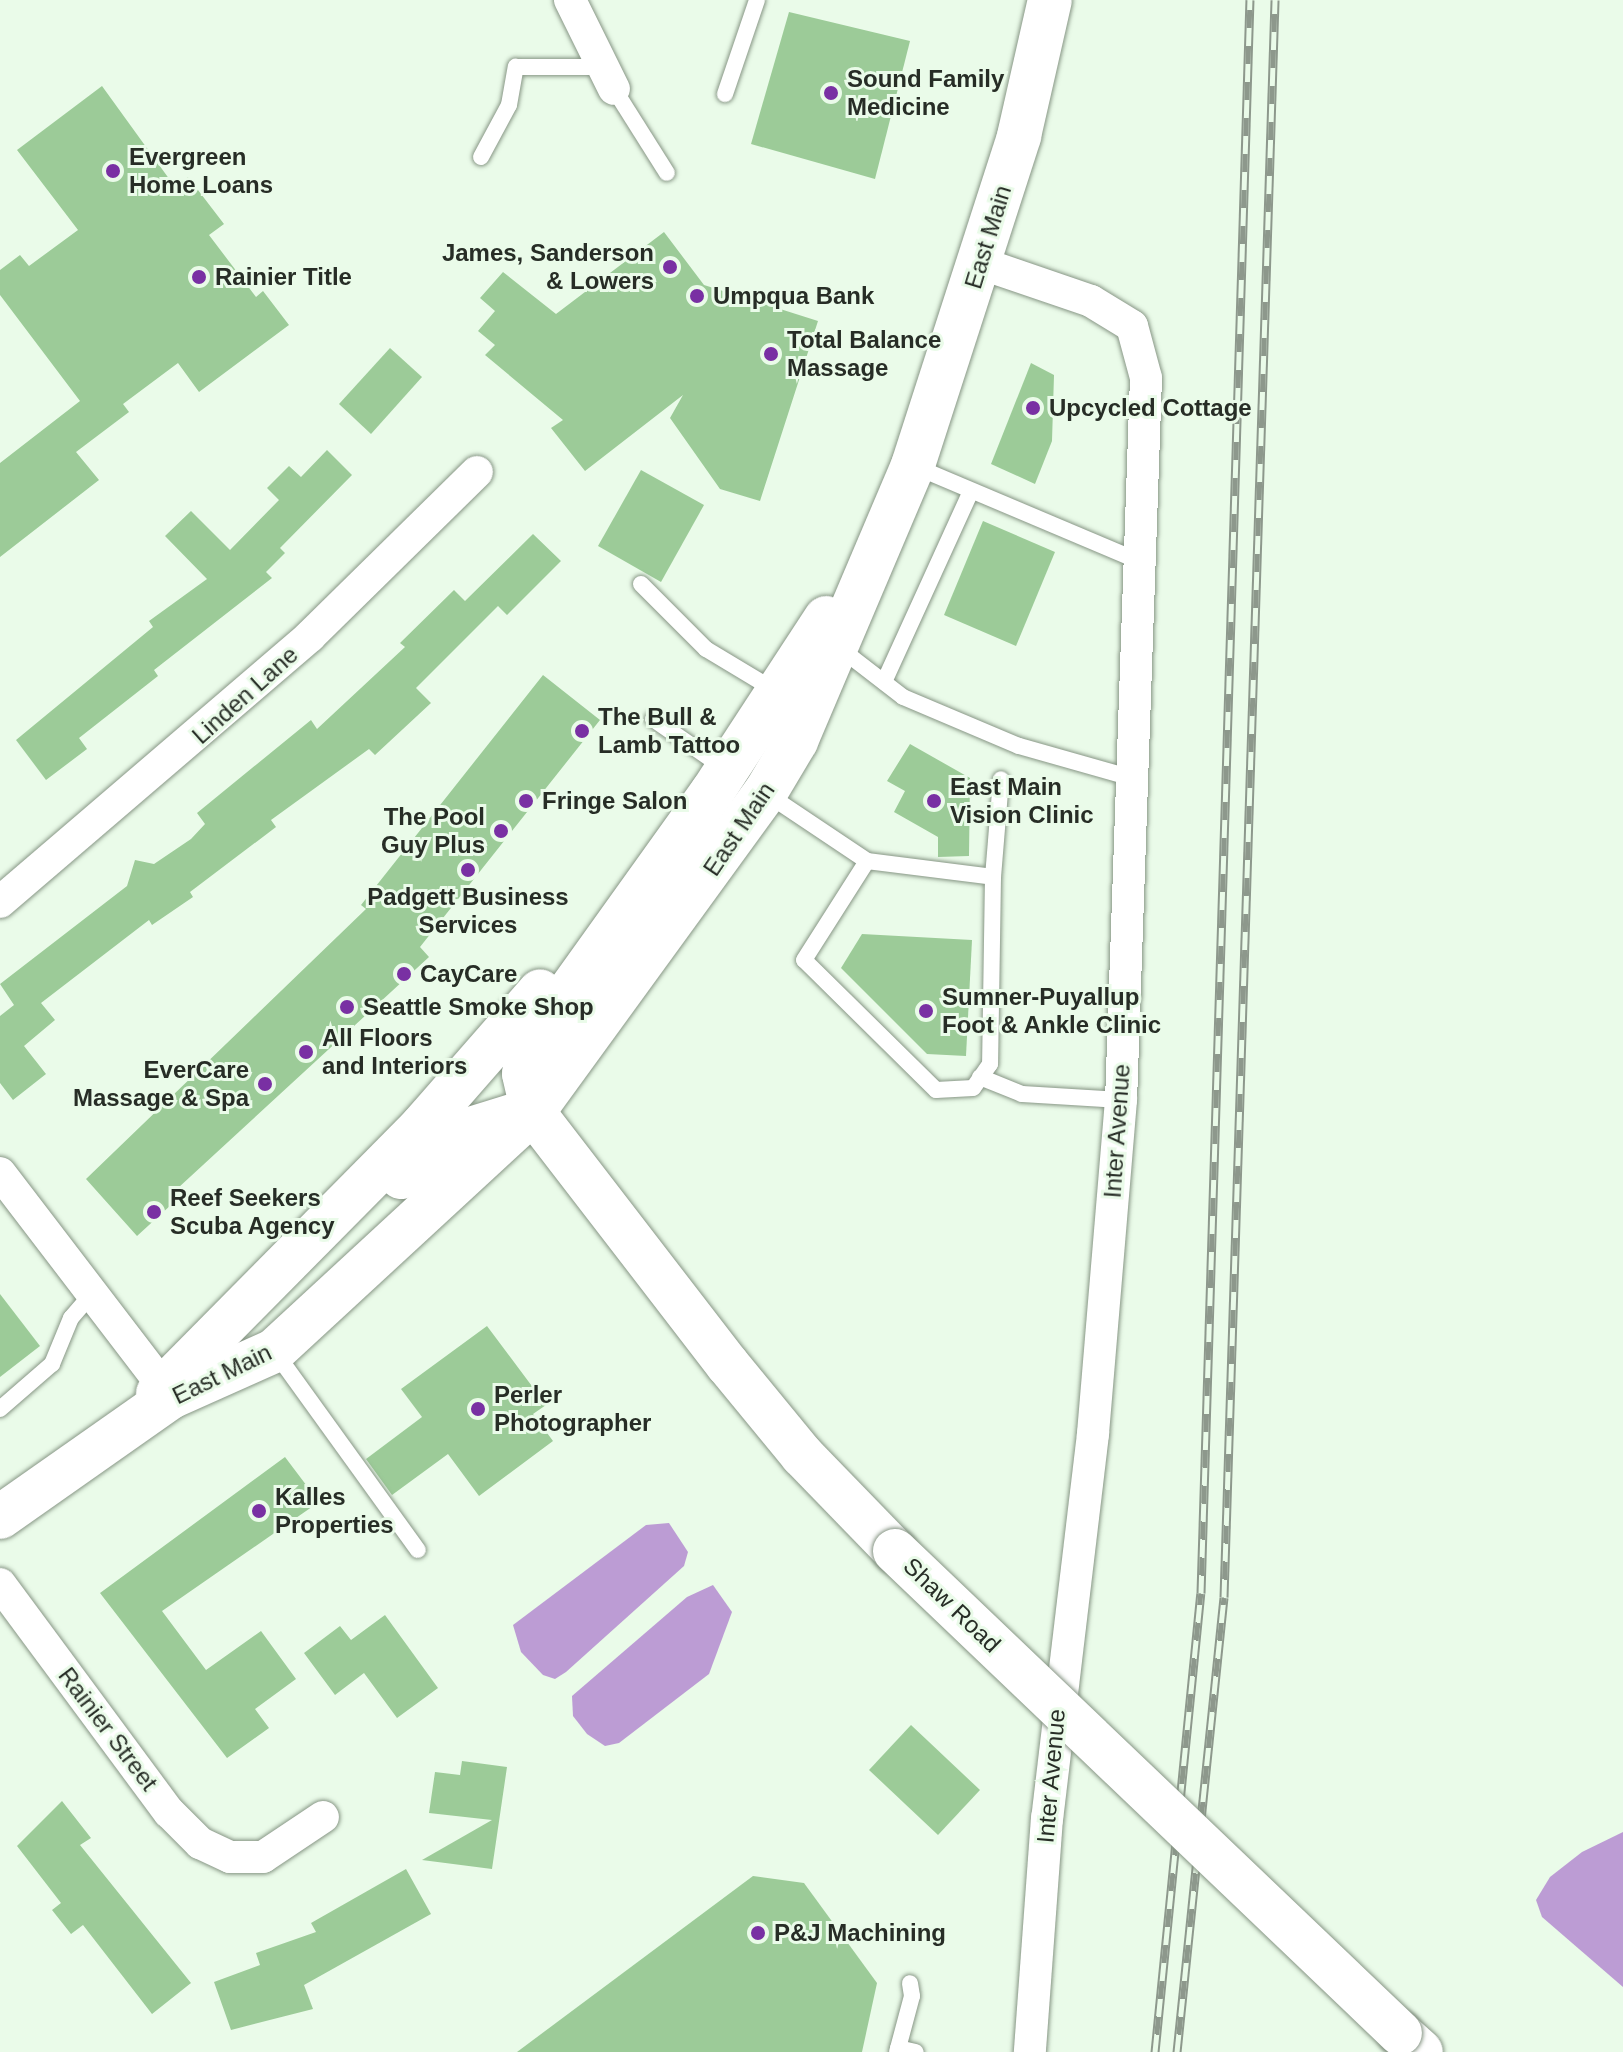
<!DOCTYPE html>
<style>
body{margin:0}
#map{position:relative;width:1623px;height:2052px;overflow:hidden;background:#eafbe9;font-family:Arial,sans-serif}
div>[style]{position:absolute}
.water>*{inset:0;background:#bc9cd4}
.building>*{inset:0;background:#9ccb98}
.roads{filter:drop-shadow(0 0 2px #879685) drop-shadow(0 0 2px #879685)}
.service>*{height:16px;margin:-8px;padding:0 8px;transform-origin:8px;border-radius:8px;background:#fff}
.minor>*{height:32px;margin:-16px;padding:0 16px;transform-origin:16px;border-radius:16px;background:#fff}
.secondary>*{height:44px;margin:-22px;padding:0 22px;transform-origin:22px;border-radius:22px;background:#fff}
.rail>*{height:9px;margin-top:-4.5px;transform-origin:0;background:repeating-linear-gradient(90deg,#eafbe9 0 18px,#8d988c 0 36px);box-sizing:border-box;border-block:2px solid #8d988c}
.bridges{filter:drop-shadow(0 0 2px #879685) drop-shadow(0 0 2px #879685)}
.secondary-bridge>*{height:44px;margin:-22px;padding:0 22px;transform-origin:22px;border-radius:22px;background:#fff}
.dots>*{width:22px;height:22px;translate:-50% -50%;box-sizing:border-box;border:4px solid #eafbe9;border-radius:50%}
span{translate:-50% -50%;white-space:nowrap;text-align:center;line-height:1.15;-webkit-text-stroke:6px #eafbe9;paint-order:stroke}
.poi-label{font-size:24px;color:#272d26;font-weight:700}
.left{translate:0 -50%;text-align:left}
.right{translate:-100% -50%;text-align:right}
.street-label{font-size:24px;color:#272d26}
</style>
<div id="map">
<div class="water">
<div style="clip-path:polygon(669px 1523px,688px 1552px,684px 1566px,566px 1672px,555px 1679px,543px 1675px,521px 1652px,513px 1625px,646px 1525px)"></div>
<div style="clip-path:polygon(713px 1585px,732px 1612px,709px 1674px,619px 1743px,605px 1746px,587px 1734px,573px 1716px,572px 1696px,687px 1597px)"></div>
<div style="clip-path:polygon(1623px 1832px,1623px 1987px,1542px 1917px,1536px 1900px,1550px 1877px,1582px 1852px)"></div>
</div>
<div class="building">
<div style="clip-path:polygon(789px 12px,910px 41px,875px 179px,751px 144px)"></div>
<div style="clip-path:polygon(102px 86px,175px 187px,188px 177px,224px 224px,209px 235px,256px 297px,263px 291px,289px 325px,199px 392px,178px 363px,123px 404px,129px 412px,76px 452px,99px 480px,0 557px,0 463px,80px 401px,0 295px,0 270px,20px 255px,29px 266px,78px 230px,17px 150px)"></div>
<div style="clip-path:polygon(664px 232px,704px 285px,818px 321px,760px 501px,720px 489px,670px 418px,683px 395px,585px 471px,551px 428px,563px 420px,485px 355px,495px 345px,478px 331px,495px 311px,480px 298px,503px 272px,556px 314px)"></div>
<div style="clip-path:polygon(390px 348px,422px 377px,371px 434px,339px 404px)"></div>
<div style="clip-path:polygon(1031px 363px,1054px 375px,1052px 441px,1035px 484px,991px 464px)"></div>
<div style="clip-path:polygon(327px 450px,352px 475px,280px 548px,285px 553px,266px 572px,272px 578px,154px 670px,158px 676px,79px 738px,87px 749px,46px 780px,16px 740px,153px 627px,149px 621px,207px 579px,165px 536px,191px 511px,230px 550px,279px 500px,267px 488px,289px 466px,301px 477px)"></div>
<div style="clip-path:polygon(641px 470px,704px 505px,661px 582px,598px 546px)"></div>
<div style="clip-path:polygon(983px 521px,1055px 552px,1016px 646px,944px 615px)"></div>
<div style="clip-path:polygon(533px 534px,561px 561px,507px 615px,498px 606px,416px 688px,431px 703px,375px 755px,369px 749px,271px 820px,276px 827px,190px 892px,193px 897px,152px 925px,149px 920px,41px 1003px,55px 1020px,24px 1046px,46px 1074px,13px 1100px,0 1083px,0 1016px,14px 1005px,0 984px,127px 886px,135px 860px,154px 864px,191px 839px,205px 824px,197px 813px,311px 720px,317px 729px,405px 647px,400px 643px,454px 590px,465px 601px)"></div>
<div style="clip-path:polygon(543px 675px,600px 720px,420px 947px,429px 957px,178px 1188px,183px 1194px,137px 1236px,86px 1179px,366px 909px,361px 905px)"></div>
<div style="clip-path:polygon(910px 744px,970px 778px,969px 856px,938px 857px,938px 837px,894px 812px,905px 791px,887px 781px)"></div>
<div style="clip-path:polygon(862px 934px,972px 940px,966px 1056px,927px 1054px,841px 968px)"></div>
<div style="clip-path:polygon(0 1294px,40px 1346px,0 1377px)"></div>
<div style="clip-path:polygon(487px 1326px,546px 1405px,533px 1414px,553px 1441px,479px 1496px,448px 1454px,392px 1495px,366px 1459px,422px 1417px,401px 1389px)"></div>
<div style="clip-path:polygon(285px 1457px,319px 1502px,162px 1611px,206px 1670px,261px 1631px,296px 1679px,255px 1709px,269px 1728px,227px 1758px,100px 1593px)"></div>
<div style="clip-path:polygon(385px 1615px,438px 1688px,397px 1718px,364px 1673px,335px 1695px,304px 1653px,340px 1626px,351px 1640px)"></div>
<div style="clip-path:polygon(911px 1725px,980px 1790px,938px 1835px,869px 1770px)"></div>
<div style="clip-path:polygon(462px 1761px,507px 1767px,492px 1869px,422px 1860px,492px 1820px,429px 1813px,435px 1772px,460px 1775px)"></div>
<div style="clip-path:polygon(62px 1801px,91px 1838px,80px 1845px,191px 1983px,152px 2014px,83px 1925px,71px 1934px,52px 1910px,61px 1903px,17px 1846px)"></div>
<div style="clip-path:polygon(406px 1869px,431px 1914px,304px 1985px,313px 2009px,231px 2030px,214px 1982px,260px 1965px,256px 1953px,316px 1932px,311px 1923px)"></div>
<div style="clip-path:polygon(753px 1876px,804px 1883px,877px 1983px,862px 2052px,517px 2052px)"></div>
</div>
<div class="roads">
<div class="service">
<div style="left:614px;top:89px;width:99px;rotate:57.8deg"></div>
<div style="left:725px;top:94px;width:99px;rotate:-71.2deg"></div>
<div style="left:481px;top:157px;width:59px;rotate:-61.7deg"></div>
<div style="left:509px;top:105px;width:39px;rotate:-80deg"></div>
<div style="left:516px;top:67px;width:86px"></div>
<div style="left:914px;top:466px;width:244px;rotate:22.9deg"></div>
<div style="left:641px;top:584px;width:92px;rotate:45deg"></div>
<div style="left:706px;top:649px;width:82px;rotate:31deg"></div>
<div style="left:837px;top:646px;width:83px;rotate:37.7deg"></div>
<div style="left:903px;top:697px;width:126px;rotate:22.9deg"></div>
<div style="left:1019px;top:746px;width:117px;rotate:15.8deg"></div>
<div style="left:884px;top:682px;width:210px;rotate:-65.5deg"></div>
<div style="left:653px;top:719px;width:86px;rotate:34.6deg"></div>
<div style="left:767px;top:794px;width:120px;rotate:33.8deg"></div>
<div style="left:867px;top:861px;width:127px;rotate:7.2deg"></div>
<div style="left:993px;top:877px;width:187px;rotate:90.9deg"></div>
<div style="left:990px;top:1064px;width:29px;rotate:125deg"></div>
<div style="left:973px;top:1088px;width:37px;rotate:177deg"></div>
<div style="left:936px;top:1090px;width:185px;rotate:-135.4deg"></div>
<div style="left:804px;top:960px;width:117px;rotate:-57.5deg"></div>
<div style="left:993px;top:877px;width:98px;rotate:-85.3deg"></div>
<div style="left:980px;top:1077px;width:45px;rotate:22deg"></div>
<div style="left:1022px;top:1094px;width:99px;rotate:3.5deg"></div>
<div style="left:275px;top:1352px;width:244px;rotate:54.2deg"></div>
<div style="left:0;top:1409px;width:69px;rotate:-40.9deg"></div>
<div style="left:52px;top:1364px;width:50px;rotate:-67.6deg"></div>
<div style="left:71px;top:1318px;width:32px;rotate:-49deg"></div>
<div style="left:898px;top:2048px;width:18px;rotate:13deg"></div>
<div style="left:897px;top:2052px;width:58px;rotate:-75deg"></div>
<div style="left:912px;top:1996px;width:13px;rotate:-99deg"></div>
</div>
<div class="minor">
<div style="left:570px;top:0;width:99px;rotate:63.7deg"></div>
<div style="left:980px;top:263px;width:117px;rotate:18.9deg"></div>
<div style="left:1091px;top:301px;width:48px;rotate:31.4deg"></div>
<div style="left:1132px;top:326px;width:54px;rotate:74.9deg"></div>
<div style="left:1146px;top:378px;width:722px;rotate:91.98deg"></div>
<div style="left:1121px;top:1100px;width:335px;rotate:94.8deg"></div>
<div style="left:1093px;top:1434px;width:387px;rotate:96.8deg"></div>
<div style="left:1047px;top:1818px;width:235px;rotate:94.2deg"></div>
<div style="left:0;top:902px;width:408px;rotate:-40.6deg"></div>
<div style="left:310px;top:636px;width:234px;rotate:-44.5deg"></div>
<div style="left:0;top:1173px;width:282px;rotate:52.6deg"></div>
<div style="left:0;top:1584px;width:284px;rotate:53.5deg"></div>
<div style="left:169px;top:1812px;width:44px;rotate:45deg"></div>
<div style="left:200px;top:1843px;width:33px;rotate:25deg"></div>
<div style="left:230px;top:1857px;width:33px"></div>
<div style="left:263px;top:1857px;width:72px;rotate:-33.7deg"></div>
</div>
<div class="secondary">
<div style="left:826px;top:618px;width:208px;rotate:123.2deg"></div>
<div style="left:712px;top:792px;width:316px;rotate:125.6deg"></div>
<div style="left:528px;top:1049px;width:25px;rotate:99deg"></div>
<div style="left:524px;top:1074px;width:39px;rotate:77deg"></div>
<div style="left:533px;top:1112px;width:319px;rotate:52.4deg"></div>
<div style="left:728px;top:1365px;width:117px;rotate:50.6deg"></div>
<div style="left:802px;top:1455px;width:134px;rotate:45.9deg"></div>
<div style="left:401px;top:1177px;width:78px;rotate:-36.1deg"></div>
<div style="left:464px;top:1131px;width:64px;rotate:-17.3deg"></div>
<div style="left:158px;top:1393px;width:375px;rotate:-45.3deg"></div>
<div style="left:422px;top:1126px;width:179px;rotate:-48.8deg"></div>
<div style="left:0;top:1517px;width:209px;rotate:-35.1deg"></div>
<div style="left:171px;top:1397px;width:113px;rotate:-24.1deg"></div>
<div style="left:274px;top:1351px;width:352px;rotate:-42.7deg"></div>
<div style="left:533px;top:1112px;width:394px;rotate:-54deg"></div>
<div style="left:765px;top:793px;width:61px;rotate:-59.2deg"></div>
<div style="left:796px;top:741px;width:300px;rotate:-67deg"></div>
<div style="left:913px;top:465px;width:346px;rotate:-72.1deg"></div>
<div style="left:1019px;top:136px;width:139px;rotate:-77.2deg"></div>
<div style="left:1400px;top:2033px;width:28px;rotate:42deg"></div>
</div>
</div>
<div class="rail">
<div style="left:1155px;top:2052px;width:461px;rotate:-84.3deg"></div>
<div style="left:1201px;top:1593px;width:1594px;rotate:-88.24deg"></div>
<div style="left:1177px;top:2052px;width:457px;rotate:-84.1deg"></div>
<div style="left:1224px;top:1597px;width:1598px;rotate:-88.17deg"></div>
</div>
<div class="bridges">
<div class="secondary-bridge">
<div style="left:895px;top:1551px;width:698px;rotate:43.67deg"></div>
</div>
</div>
<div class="dots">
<div style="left:831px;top:93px;background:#7930a3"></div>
<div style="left:113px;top:171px;background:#7930a3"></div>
<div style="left:670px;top:267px;background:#7930a3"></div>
<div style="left:199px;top:277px;background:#7930a3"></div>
<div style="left:697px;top:296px;background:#7930a3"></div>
<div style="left:771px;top:354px;background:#7930a3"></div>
<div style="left:1033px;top:408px;background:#7930a3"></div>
<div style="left:582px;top:731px;background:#7930a3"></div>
<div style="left:526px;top:801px;background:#7930a3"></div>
<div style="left:934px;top:801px;background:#7930a3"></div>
<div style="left:501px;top:831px;background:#7930a3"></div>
<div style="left:468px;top:870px;background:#7930a3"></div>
<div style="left:404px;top:974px;background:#7930a3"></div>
<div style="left:347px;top:1007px;background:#7930a3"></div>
<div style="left:926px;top:1011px;background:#7930a3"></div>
<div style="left:306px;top:1052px;background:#7930a3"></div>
<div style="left:265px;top:1084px;background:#7930a3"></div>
<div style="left:154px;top:1212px;background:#7930a3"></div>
<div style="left:478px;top:1409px;background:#7930a3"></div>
<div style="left:259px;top:1511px;background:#7930a3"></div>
<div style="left:758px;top:1933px;background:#7930a3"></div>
</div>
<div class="poi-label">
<span class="left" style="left:847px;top:93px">Sound Family<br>Medicine</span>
<span class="left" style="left:129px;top:171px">Evergreen<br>Home Loans</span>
<span class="right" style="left:654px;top:267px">James, Sanderson<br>&amp; Lowers</span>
<span class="left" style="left:215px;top:277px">Rainier Title</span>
<span class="left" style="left:713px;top:296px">Umpqua Bank</span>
<span class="left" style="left:787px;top:354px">Total Balance<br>Massage</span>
<span class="left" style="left:1049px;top:408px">Upcycled Cottage</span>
<span class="left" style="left:598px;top:731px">The Bull &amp;<br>Lamb Tattoo</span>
<span class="left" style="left:950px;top:801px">East Main<br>Vision Clinic</span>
<span class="left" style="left:542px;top:801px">Fringe Salon</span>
<span class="right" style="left:485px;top:831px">The Pool<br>Guy Plus</span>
<span style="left:468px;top:911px">Padgett Business<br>Services</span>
<span class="left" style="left:420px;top:974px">CayCare</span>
<span class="left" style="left:942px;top:1011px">Sumner-Puyallup<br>Foot &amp; Ankle Clinic</span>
<span class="left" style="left:363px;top:1007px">Seattle Smoke Shop</span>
<span class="left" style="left:322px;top:1052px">All Floors<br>and Interiors</span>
<span class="right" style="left:249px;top:1084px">EverCare<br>Massage &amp; Spa</span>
<span class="left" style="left:170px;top:1212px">Reef Seekers<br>Scuba Agency</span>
<span class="left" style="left:494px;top:1409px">Perler<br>Photographer</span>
<span class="left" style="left:275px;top:1511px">Kalles<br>Properties</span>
<span class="left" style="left:774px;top:1933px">P&amp;J Machining</span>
</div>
<div class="street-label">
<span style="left:988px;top:237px;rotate:-73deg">East Main</span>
<span style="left:245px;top:695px;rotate:-42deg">Linden Lane</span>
<span style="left:739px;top:829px;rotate:-56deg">East Main</span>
<span style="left:1117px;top:1131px;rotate:-86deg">Inter Avenue</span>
<span style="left:222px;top:1374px;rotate:-26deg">East Main</span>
<span style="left:952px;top:1605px;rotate:44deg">Shaw Road</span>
<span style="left:108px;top:1729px;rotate:53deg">Rainier Street</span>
<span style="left:1051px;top:1776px;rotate:-85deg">Inter Avenue</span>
</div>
</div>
